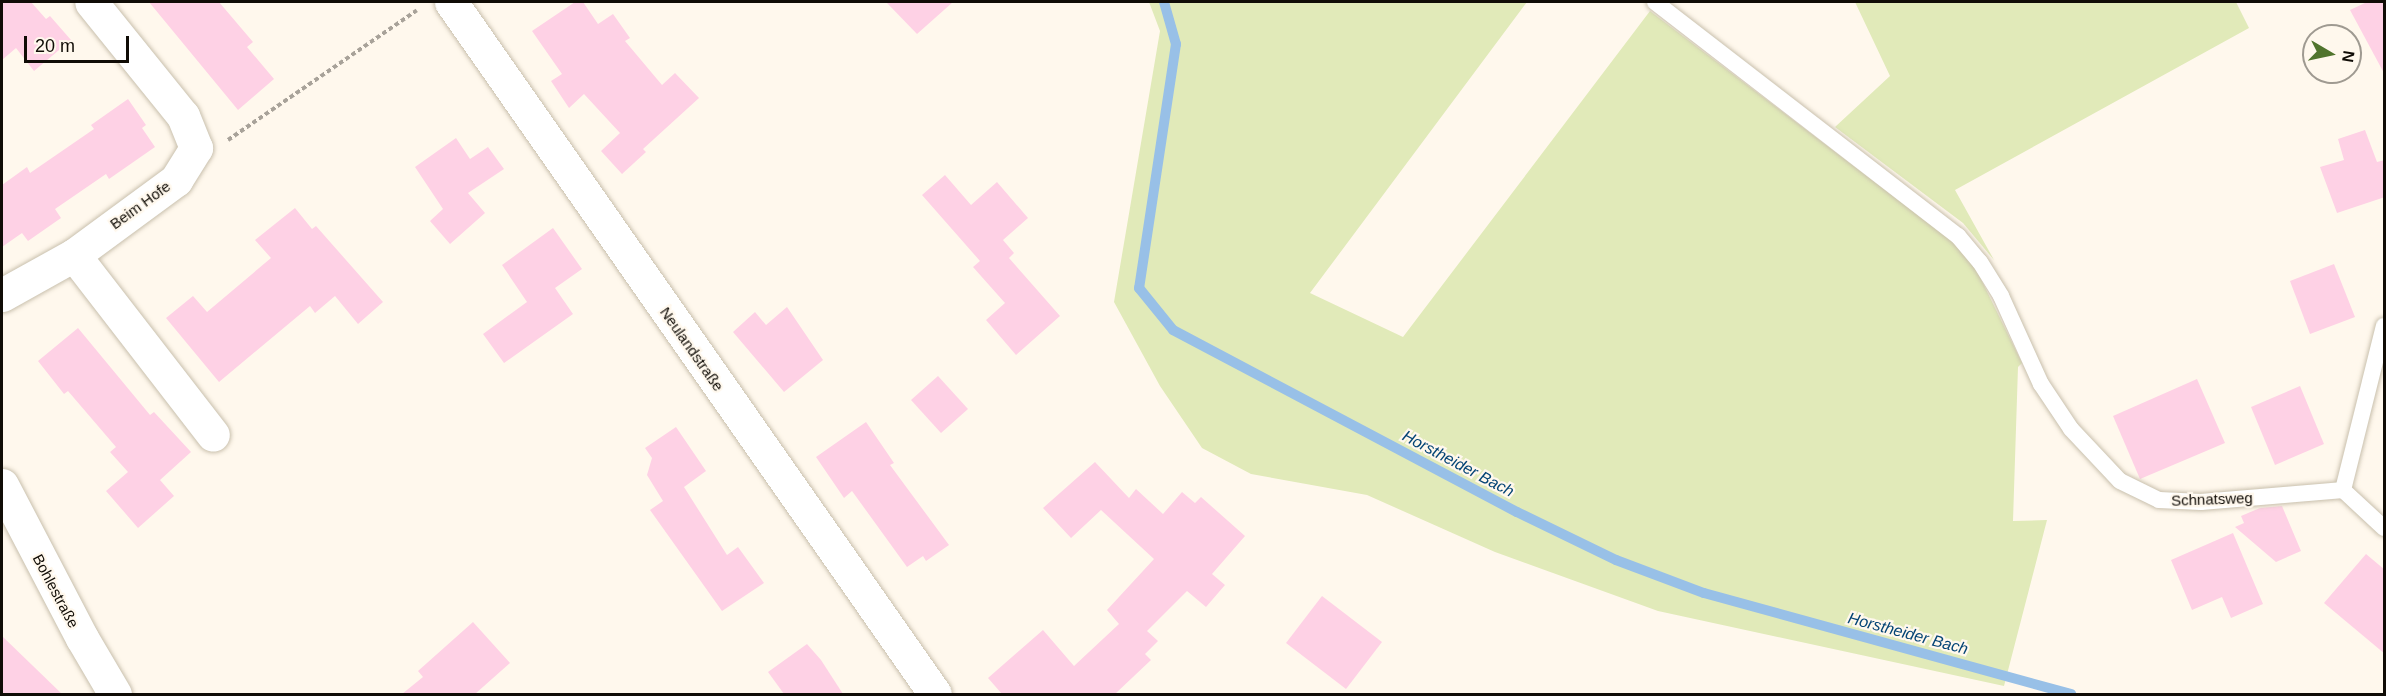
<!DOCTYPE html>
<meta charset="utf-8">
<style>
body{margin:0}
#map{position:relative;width:2386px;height:696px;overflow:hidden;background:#fff8ed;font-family:Helvetica,sans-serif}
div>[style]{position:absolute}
.green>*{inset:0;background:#e1eab9}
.stream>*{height:10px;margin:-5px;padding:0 5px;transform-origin:5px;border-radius:5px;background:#98c0e7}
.building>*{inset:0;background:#fed1e5}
.path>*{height:4px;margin-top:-2px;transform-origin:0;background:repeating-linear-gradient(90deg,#a8a299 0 4.5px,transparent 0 7.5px)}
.roads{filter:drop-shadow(0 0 2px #c9c0ad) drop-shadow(0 0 2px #c9c0ad)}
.lane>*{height:16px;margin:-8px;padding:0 8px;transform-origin:8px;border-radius:8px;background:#fff}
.street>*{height:33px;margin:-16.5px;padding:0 16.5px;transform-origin:16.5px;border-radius:16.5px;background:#fff}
span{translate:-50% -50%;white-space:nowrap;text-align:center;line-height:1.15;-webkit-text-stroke:4.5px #fff8ed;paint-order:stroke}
.street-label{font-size:15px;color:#100c06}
.water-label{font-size:16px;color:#044475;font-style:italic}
.frame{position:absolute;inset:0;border:3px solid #100c06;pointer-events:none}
.north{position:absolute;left:2302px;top:24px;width:60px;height:60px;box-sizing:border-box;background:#fff8ed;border:2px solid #9f9a91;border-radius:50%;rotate:99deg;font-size:16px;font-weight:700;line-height:24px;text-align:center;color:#100c06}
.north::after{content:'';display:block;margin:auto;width:21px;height:27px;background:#50742d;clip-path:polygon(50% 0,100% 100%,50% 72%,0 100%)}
.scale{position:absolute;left:24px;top:36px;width:105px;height:27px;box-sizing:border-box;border:3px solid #100c06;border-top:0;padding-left:8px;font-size:18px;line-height:21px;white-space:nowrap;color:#100c06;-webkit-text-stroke:4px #fff8ed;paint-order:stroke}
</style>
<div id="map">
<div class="green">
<div style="clip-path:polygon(1149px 2px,1527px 2px,1310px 293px,1403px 337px,1650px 11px,1952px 241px,1975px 267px,2022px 363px,2018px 367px,2013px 521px,2047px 520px,2004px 686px,1658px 611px,1495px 552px,1367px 495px,1251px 474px,1202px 448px,1160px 386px,1114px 302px,1160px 31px)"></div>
<div style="clip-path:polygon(1855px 2px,2236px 2px,2249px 28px,1955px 190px,1994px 260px,1963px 223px,1835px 127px,1890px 76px)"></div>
</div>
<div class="stream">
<div style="left:1164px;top:2px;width:44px;rotate:74.1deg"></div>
<div style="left:1176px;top:44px;width:247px;rotate:98.6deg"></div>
<div style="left:1139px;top:288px;width:54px;rotate:51deg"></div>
<div style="left:1173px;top:330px;width:389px;rotate:27.9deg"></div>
<div style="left:1517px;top:512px;width:110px;rotate:25.9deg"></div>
<div style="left:1616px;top:560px;width:94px;rotate:20.6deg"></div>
<div style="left:1704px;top:593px;width:381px;rotate:15.4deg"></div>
</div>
<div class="building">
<div style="clip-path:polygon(2px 2px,31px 2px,46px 19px,50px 16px,71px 40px,34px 71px,16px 48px,2px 60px)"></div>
<div style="clip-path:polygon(149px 2px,219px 2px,253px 42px,247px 47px,274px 79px,238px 110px)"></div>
<div style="clip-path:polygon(575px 2px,583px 2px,598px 24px,613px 14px,630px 38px,625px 41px,662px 85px,675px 73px,699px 98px,643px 149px,646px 152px,622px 174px,601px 151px,620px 133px,584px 94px,569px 108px,551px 81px,562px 74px,532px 31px)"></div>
<div style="clip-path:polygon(886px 2px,953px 2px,917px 34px)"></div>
<div style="clip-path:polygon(2367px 2px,2385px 2px,2385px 75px,2350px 10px)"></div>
<div style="clip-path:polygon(128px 99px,146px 125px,142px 128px,155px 147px,109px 179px,106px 174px,55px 209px,61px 218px,28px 241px,22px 233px,2px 247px,2px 185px,27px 167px,30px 173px,94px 129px,91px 125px)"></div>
<div style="clip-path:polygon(2365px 130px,2377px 162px,2385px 160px,2385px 197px,2337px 213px,2320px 167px,2344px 160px,2338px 139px)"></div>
<div style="clip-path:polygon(456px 138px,470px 159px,488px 147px,504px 169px,468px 193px,485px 213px,450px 244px,430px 221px,443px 209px,415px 167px)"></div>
<div style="clip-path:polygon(945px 175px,971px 205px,997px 182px,1028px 218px,1003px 240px,1014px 253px,1009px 258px,1060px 316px,1016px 355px,986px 320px,1005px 303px,973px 267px,980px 261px,922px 195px)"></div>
<div style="clip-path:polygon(295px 208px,312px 229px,316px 226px,383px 302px,358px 324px,335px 296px,315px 313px,310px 306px,219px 382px,166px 318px,193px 296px,207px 312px,271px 258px,255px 240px)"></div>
<div style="clip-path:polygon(553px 228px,582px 269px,555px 288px,573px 314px,504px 363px,483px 334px,527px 302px,502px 265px)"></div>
<div style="clip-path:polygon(2334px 264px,2355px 317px,2310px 334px,2290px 281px)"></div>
<div style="clip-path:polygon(787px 307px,823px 360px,784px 392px,733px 332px,755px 312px,766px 325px)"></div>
<div style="clip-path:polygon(78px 328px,150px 415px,154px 412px,191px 452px,160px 480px,174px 496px,138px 528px,106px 491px,128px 472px,110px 452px,116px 447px,68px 391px,64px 394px,38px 361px)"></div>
<div style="clip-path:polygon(938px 376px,968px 409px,941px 433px,911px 400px)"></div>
<div style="clip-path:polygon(2197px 379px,2225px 443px,2140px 479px,2113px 416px)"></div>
<div style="clip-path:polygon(2300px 386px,2324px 444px,2275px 465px,2251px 407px)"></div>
<div style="clip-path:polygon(866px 422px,894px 463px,890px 465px,949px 545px,926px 561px,923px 556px,907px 567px,852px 491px,844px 498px,816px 457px)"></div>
<div style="clip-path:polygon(676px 427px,706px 471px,684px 487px,727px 555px,738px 547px,764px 583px,722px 611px,650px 510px,663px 501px,647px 475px,652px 458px,645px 448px)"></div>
<div style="clip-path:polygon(1095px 462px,1129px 498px,1136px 489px,1163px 514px,1182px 492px,1195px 503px,1201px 497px,1245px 536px,1212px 574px,1225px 585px,1206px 607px,1187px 591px,1147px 631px,1158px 641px,1145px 654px,1151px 660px,1115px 694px,1002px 694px,988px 678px,1043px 630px,1074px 666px,1119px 624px,1107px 610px,1154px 559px,1101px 510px,1071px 538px,1043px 508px)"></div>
<div style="clip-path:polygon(2282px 506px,2301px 551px,2276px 562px,2235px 527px,2244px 523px,2241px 516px,2260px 508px)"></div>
<div style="clip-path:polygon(2233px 533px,2263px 604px,2231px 618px,2222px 597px,2192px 610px,2171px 560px)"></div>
<div style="clip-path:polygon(2366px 554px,2385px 570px,2385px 654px,2324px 603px)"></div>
<div style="clip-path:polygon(1322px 596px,1382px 642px,1346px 689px,1286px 643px)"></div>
<div style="clip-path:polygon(473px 622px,510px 663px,475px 694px,402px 694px,423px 677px,418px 671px)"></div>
<div style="clip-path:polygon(2px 636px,62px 694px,2px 694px)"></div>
<div style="clip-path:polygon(807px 644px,821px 660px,843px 694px,784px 694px,768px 672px)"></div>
</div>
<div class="path">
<div style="left:228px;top:140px;width:229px;rotate:-34.5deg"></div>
</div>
<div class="roads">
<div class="lane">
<div style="left:1655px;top:2px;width:383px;rotate:37.7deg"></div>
<div style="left:1958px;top:236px;width:34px;rotate:50deg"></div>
<div style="left:1980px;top:262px;width:40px;rotate:58deg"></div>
<div style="left:2001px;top:296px;width:97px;rotate:65.6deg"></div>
<div style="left:2041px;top:384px;width:54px;rotate:56.3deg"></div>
<div style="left:2071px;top:429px;width:71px;rotate:46.7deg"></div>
<div style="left:2120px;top:481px;width:43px;rotate:26deg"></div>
<div style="left:2159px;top:500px;width:42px;rotate:2.7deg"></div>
<div style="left:2201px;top:502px;width:143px;rotate:-4.8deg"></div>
<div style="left:2343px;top:490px;width:56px;rotate:42.8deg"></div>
<div style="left:2343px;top:490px;width:169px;rotate:-76deg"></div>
</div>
<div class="street">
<div style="left:451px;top:2px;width:844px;rotate:55.03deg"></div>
<div style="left:74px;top:255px;width:227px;rotate:52.3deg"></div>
<div style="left:2px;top:295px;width:82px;rotate:-29.1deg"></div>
<div style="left:74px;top:255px;width:127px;rotate:-36.3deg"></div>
<div style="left:176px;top:180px;width:38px;rotate:-58deg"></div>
<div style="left:196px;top:148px;width:35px;rotate:-112deg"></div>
<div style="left:183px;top:116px;width:146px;rotate:-128.9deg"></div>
<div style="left:2px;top:485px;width:173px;rotate:62.4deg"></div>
<div style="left:82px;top:638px;width:65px;rotate:59.5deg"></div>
</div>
</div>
<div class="street-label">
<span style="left:140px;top:205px;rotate:-36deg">Beim Hofe</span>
<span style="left:692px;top:349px;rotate:55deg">Neulandstraße</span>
<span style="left:2212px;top:499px;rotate:-2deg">Schnatsweg</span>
<span style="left:56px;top:591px;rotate:62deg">Bohlestraße</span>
</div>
<div class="water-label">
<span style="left:1458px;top:464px;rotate:28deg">Horstheider Bach</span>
<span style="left:1908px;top:634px;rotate:15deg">Horstheider Bach</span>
</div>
<div class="frame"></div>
<div class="north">N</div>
<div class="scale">20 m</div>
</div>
